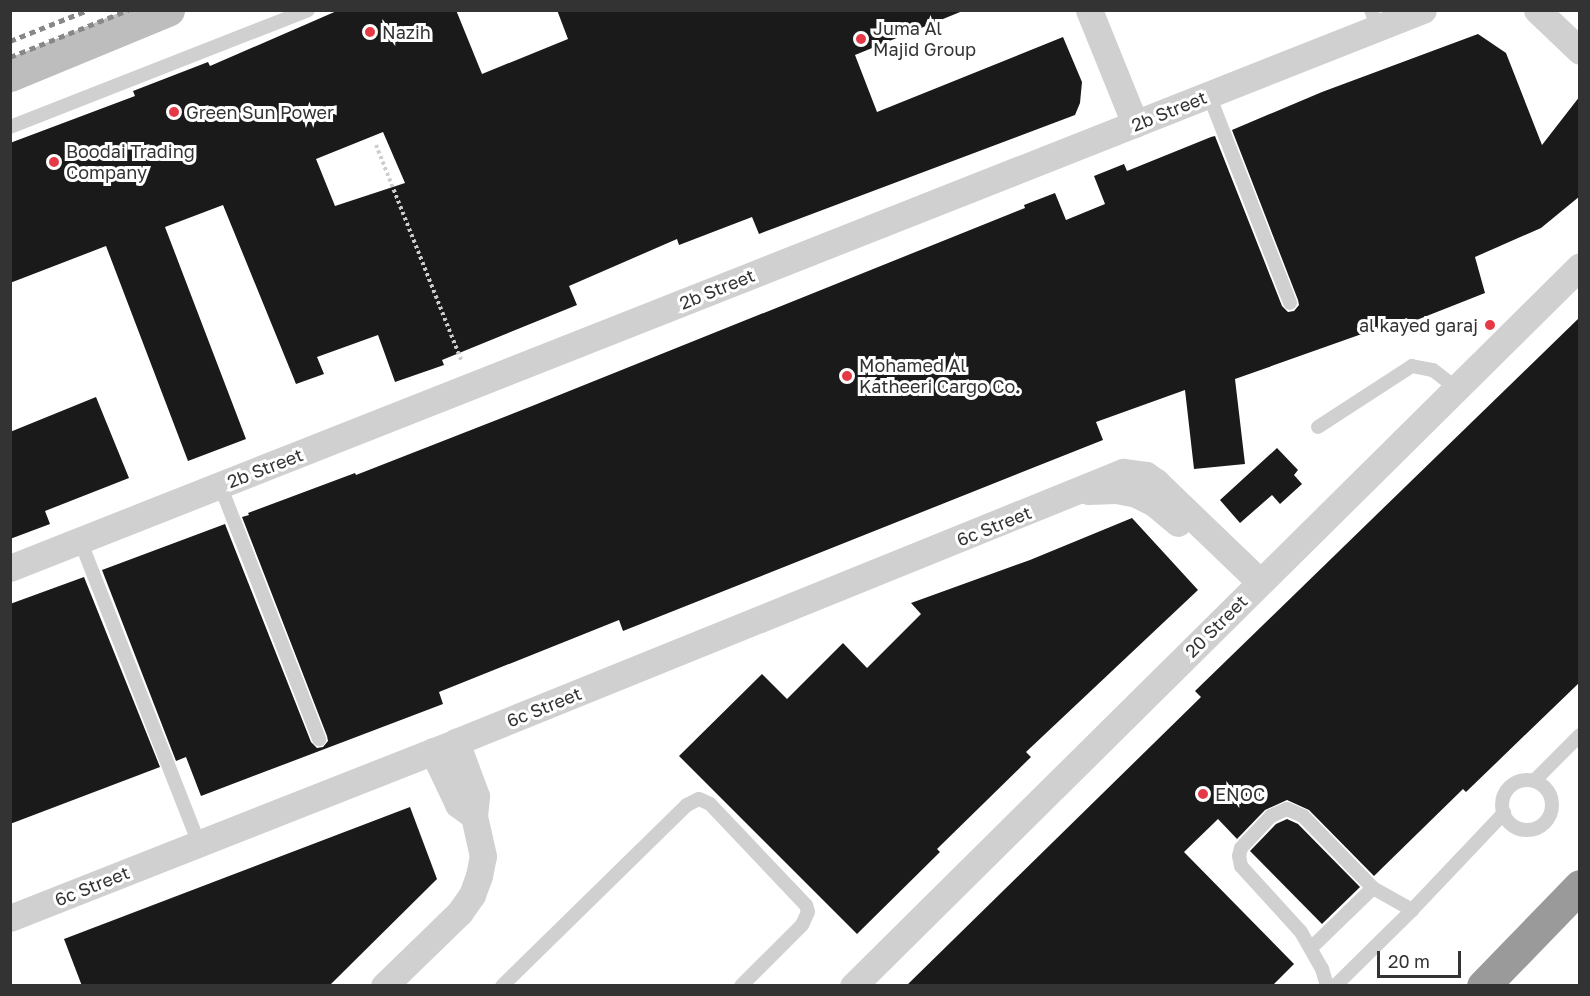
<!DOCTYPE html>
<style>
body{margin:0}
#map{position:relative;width:1590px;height:996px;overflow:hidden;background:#fff;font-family:"Golos Text",sans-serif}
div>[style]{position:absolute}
.building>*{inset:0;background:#1a1a1a}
.path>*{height:4px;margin-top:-2px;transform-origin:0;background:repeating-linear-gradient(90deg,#cdcdcd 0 3px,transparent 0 6px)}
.lane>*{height:14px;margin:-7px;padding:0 7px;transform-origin:7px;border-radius:7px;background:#d0d0d0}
.lane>.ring{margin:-7px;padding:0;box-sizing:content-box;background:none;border:14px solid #d0d0d0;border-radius:50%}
.street>*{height:27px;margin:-13.5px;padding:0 13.5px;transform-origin:13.5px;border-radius:13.5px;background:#d0d0d0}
.secondary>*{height:33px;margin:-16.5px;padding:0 16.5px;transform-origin:16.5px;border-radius:16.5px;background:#bdbdbd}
.highway>*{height:33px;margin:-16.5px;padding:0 16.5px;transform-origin:16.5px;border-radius:16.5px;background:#9a9a9a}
.rail>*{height:4.5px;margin-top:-2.25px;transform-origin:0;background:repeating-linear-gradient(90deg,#888 0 6px,transparent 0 10.5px)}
.dots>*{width:16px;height:16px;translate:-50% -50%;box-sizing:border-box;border:3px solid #fff;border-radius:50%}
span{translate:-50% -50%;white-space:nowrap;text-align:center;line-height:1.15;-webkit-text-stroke:6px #fff;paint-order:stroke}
.poi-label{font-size:18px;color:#333}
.left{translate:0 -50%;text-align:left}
.right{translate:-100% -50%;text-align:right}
.street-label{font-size:18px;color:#333}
.frame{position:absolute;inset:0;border:12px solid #333;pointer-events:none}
.scale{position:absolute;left:1377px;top:951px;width:84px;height:27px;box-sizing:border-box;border:3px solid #333;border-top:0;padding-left:8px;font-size:18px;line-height:21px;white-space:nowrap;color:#333;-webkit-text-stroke:4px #fff;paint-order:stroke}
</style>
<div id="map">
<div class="building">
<div style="clip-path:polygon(evenodd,339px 10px,456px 10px,482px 74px,568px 39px,557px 10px,965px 10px,855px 55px,877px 112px,1063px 37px,1082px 82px,1080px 103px,1075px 115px,759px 234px,752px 217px,679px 245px,677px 239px,569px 286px,577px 305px,442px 360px,444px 365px,395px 382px,378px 335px,317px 357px,324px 374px,296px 384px,223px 205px,165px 227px,246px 439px,188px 461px,106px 246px,10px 283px,10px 143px,135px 96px,133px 91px,208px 62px,210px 66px,339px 10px,383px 132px,405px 183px,335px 206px,316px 159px,383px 132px)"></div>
<div style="clip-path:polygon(1478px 34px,1506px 53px,1542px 145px,1580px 96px,1580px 196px,1541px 228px,1475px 257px,1485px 293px,1409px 323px,1407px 318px,1235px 379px,1245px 464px,1194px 469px,1185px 390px,1096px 422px,1103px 440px,623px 631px,619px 620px,439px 692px,443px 704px,201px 796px,186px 757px,176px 761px,102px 570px,225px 524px,311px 742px,317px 748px,323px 747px,328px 741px,327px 736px,242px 517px,249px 515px,248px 513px,355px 473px,356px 475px,532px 406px,1025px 208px,1024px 205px,1055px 193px,1066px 220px,1105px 204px,1094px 176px,1124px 164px,1127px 171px,1211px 137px,1215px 136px,1282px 306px,1288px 312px,1294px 311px,1299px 305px,1298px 300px,1232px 130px,1322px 92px)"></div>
<div style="clip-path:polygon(1580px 317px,1580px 682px,1466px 792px,1463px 789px,1374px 876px,1309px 810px,1287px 800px,1265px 810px,1237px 839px,1218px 819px,1184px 852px,1294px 964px,1272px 986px,906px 986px,1201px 697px,1195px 691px)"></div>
<div style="clip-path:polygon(96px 397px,129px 478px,45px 511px,50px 524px,10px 539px,10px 432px)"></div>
<div style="clip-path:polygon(1277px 448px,1298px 470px,1294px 475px,1302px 484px,1280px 504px,1272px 495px,1240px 523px,1220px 500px)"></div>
<div style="clip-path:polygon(1132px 518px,1198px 590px,1026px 752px,1031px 757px,937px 849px,940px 852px,857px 934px,679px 756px,762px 674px,787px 699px,843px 643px,867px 668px,921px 614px,911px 603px,1030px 560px)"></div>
<div style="clip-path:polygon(84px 577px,160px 767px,10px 824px,10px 604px)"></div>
<div style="clip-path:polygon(410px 807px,437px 879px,329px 986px,82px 986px,64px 939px)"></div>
<div style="clip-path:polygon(1287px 819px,1298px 824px,1360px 887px,1322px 924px,1250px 851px,1276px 824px)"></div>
</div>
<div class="path">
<div style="left:376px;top:145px;width:231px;rotate:68.4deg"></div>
</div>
<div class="lane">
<div style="left:1371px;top:10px;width:19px;rotate:69deg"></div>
<div style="left:1209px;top:95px;width:223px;rotate:68.7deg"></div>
<div style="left:10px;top:127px;width:320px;rotate:-21.4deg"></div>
<div style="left:1318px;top:427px;width:112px;rotate:-33deg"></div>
<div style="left:1412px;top:366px;width:21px;rotate:11deg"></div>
<div style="left:1433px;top:370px;width:29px;rotate:38deg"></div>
<div style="left:220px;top:485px;width:273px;rotate:68.7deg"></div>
<div style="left:80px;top:540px;width:326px;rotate:68.6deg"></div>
<div class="ring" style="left:1502px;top:780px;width:36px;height:36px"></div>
<div style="left:1534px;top:781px;width:65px;rotate:-45deg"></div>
<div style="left:1311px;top:948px;width:86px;rotate:-44.1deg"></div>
<div style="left:502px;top:986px;width:259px;rotate:-44.4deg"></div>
<div style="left:687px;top:805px;width:13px;rotate:-27deg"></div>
<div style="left:699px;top:799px;width:12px;rotate:24deg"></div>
<div style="left:710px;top:804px;width:139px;rotate:46.5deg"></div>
<div style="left:806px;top:905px;width:7px;rotate:74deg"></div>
<div style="left:808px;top:912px;width:14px;rotate:115deg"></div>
<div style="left:802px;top:925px;width:86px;rotate:135deg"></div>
<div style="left:1327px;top:986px;width:18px;rotate:-106deg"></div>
<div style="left:1322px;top:969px;width:43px;rotate:-119.6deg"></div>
<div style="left:1301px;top:932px;width:89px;rotate:-132.3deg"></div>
<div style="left:1241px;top:866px;width:10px;rotate:-101deg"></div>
<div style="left:1239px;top:856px;width:8px;rotate:-76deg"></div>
<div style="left:1241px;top:848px;width:44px;rotate:-46.8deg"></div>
<div style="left:1271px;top:816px;width:17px;rotate:-24deg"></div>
<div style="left:1287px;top:809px;width:17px;rotate:24deg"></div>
<div style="left:1303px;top:816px;width:100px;rotate:45.8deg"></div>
<div style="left:1373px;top:888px;width:45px;rotate:29.4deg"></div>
<div style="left:1335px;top:986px;width:108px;rotate:-44.6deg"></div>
<div style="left:1412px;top:910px;width:134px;rotate:-46.5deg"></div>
</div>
<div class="street">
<div style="left:1089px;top:10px;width:123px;rotate:68deg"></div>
<div style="left:1537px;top:10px;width:59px;rotate:43.6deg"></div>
<div style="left:1088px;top:491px;width:28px;rotate:-2deg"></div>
<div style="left:1116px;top:490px;width:20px;rotate:11deg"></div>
<div style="left:1136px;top:494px;width:20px;rotate:27deg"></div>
<div style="left:1154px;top:503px;width:31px;rotate:40deg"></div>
<div style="left:10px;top:568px;width:1519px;rotate:-21.55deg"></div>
<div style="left:433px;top:751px;width:59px;rotate:64.7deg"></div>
<div style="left:458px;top:804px;width:20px;rotate:37deg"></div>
<div style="left:10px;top:918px;width:479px;rotate:-21.5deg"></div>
<div style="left:456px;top:742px;width:720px;rotate:-22.04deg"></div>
<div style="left:1123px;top:472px;width:23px;rotate:7deg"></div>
<div style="left:1146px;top:475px;width:12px;rotate:35deg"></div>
<div style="left:1156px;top:482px;width:144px;rotate:43.9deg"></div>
<div style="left:384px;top:986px;width:106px;rotate:-44.2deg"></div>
<div style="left:460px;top:912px;width:21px;rotate:-55deg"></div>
<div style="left:472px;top:895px;width:20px;rotate:-70deg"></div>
<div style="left:479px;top:876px;width:20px;rotate:-79deg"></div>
<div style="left:483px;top:856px;width:41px;rotate:-102.7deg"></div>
<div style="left:474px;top:816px;width:20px;rotate:-84deg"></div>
<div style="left:476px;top:796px;width:58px;rotate:-110.3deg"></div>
<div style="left:853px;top:986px;width:1023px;rotate:-44.72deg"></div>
</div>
<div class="secondary">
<div style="left:10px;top:75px;width:171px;rotate:-22.4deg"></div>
</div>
<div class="highway">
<div style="left:1483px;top:986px;width:139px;rotate:-45.9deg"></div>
</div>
<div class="rail">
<div style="left:10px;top:41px;width:84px;rotate:-21.7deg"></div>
<div style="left:10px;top:57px;width:127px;rotate:-21.7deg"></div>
</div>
<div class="dots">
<div style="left:370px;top:32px;background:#e63946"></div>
<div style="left:861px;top:39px;background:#e63946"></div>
<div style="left:174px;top:112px;background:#e63946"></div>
<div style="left:54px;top:162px;background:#e63946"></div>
<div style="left:1490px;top:325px;background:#e63946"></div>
<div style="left:847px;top:376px;background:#e63946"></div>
<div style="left:1203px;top:794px;background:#e63946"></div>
</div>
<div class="poi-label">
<span class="left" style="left:873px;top:39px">Juma Al<br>Majid Group</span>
<span class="left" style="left:382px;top:32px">Nazih</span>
<span class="left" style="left:186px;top:112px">Green Sun Power</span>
<span class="left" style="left:66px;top:162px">Boodai Trading<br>Company</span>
<span class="right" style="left:1478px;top:325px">al kayed garaj</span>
<span class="left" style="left:859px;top:376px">Mohamed Al<br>Katheeri Cargo Co.</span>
<span class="left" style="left:1215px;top:794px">ENOC</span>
</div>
<div class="street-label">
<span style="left:1169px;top:111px;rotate:-22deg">2b Street</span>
<span style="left:717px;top:289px;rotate:-22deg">2b Street</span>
<span style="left:265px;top:468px;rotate:-21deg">2b Street</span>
<span style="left:994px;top:526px;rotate:-22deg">6c Street</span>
<span style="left:1216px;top:626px;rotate:-45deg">20 Street</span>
<span style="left:544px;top:707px;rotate:-22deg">6c Street</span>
<span style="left:92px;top:886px;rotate:-22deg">6c Street</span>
</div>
<div class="frame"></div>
<div class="scale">20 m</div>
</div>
